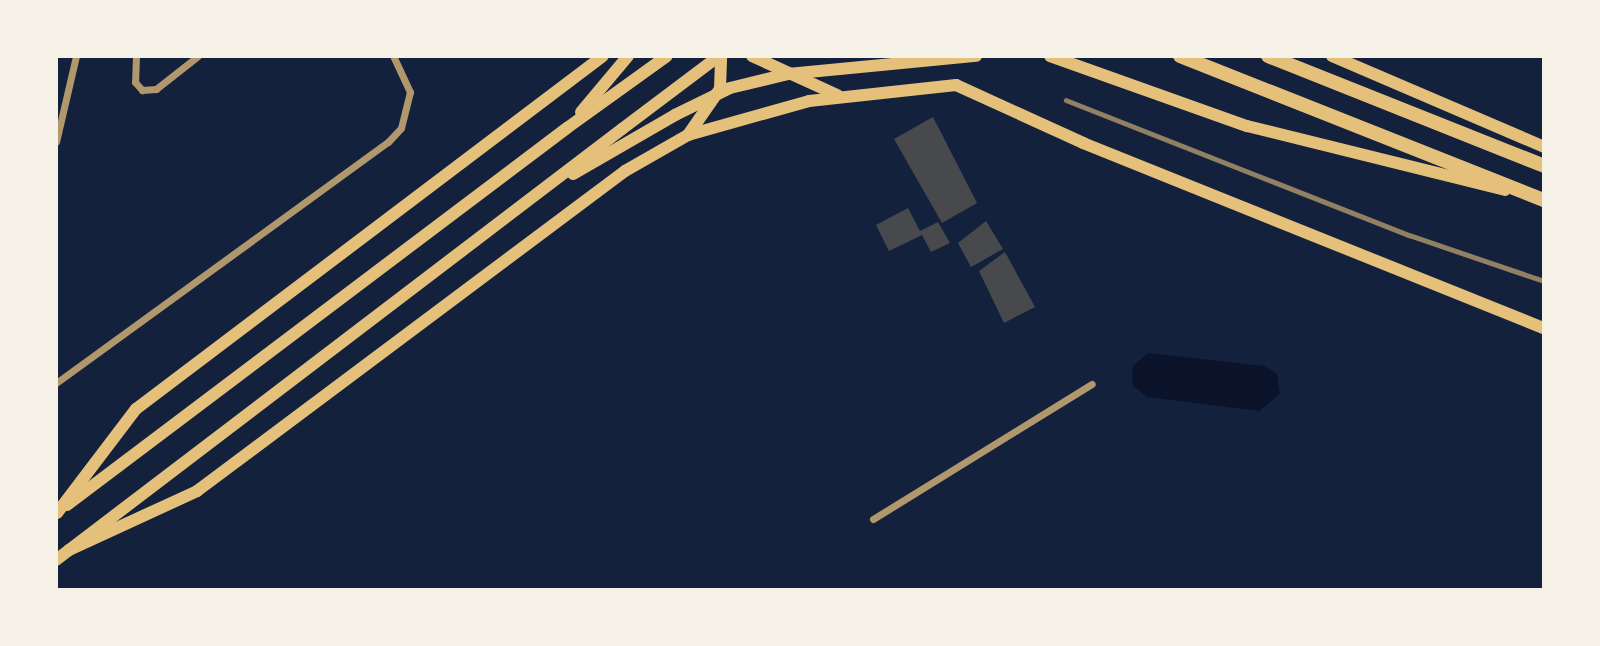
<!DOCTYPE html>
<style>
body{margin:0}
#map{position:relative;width:1600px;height:646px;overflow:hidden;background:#14213d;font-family:Arial,sans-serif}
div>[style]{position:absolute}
.water>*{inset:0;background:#0b132b}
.building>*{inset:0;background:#48494c}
.minor>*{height:7px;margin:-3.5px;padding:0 3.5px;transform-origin:3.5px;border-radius:3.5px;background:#b1986c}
.primary>*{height:12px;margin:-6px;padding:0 6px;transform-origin:6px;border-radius:6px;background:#e5c07b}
.trunk>*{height:12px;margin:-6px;padding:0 6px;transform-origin:6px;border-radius:6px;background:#e5c07b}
.motorway>*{height:14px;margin:-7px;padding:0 7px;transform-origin:7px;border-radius:7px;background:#e5c07b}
.rail>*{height:4.5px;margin:-2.25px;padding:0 2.25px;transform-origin:2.25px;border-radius:2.25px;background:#918062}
span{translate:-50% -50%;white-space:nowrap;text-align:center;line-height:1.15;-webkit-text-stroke:5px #f6f1e7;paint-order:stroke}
.frame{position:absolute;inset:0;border:58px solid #f6f1e7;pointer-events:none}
</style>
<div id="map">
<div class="water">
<div style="clip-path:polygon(1148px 353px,1264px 366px,1277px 374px,1280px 394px,1259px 411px,1147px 397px,1133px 386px,1132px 376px,1133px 366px)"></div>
</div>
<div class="building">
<div style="clip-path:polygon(933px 117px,977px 203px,942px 223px,894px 139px)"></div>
<div style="clip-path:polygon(908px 208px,920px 231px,938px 222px,950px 243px,931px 252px,922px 235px,889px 251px,876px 225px)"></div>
<div style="clip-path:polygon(986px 221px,1003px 249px,971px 267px,958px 243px)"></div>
<div style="clip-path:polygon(1005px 252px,1035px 307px,1004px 323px,979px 271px)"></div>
</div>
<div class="minor">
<div style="left:136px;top:56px;width:26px;rotate:92deg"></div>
<div style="left:135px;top:82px;width:11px;rotate:49deg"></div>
<div style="left:142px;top:90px;width:14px;rotate:-4deg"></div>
<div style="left:156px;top:89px;width:53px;rotate:-38.2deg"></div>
<div style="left:56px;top:142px;width:88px;rotate:-76.9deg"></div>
<div style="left:56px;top:383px;width:410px;rotate:-36deg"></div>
<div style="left:388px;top:142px;width:19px;rotate:-47deg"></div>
<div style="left:401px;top:128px;width:37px;rotate:-76deg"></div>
<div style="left:410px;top:92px;width:40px;rotate:-115deg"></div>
<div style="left:873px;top:519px;width:257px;rotate:-31.7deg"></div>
</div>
<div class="primary">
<div style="left:752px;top:56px;width:94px;rotate:24.6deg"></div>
<div style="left:1050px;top:56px;width:209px;rotate:19.6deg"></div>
<div style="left:1247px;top:126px;width:266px;rotate:13.9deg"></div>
<div style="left:688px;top:135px;width:56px;rotate:-55.2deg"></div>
<div style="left:720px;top:89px;width:33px;rotate:-88deg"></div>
<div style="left:573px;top:174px;width:118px;rotate:-30deg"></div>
<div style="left:67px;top:505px;width:626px;rotate:-37.02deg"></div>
<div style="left:57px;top:513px;width:131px;rotate:-52.8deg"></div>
<div style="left:136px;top:409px;width:585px;rotate:-37.09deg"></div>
<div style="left:69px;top:550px;width:141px;rotate:-24.7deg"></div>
<div style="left:197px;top:491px;width:534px;rotate:-36.78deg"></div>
<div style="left:625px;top:171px;width:73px;rotate:-29.7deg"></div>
<div style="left:688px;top:135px;width:126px;rotate:-15.7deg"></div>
<div style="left:809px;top:101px;width:148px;rotate:-6.2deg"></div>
<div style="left:956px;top:85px;width:140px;rotate:24.5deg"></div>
<div style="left:1083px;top:143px;width:497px;rotate:21.9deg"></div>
<div style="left:56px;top:560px;width:711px;rotate:-37.29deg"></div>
</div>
<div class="trunk">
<div style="left:1332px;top:56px;width:231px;rotate:23.2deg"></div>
<div style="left:581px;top:112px;width:73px;rotate:-50deg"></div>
<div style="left:675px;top:115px;width:61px;rotate:-26.1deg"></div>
<div style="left:730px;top:88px;width:60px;rotate:-13.6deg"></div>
<div style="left:788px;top:74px;width:189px;rotate:-5.5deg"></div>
<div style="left:567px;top:128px;width:123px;rotate:-35.8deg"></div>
<div style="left:622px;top:129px;width:121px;rotate:-37deg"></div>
</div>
<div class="motorway">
<div style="left:1180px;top:56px;width:391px;rotate:21.6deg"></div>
<div style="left:1268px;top:56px;width:297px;rotate:21.7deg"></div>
</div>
<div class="rail">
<div style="left:1066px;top:100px;width:369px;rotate:21.5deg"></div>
<div style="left:1409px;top:235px;width:143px;rotate:18.8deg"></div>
</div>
<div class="frame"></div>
</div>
